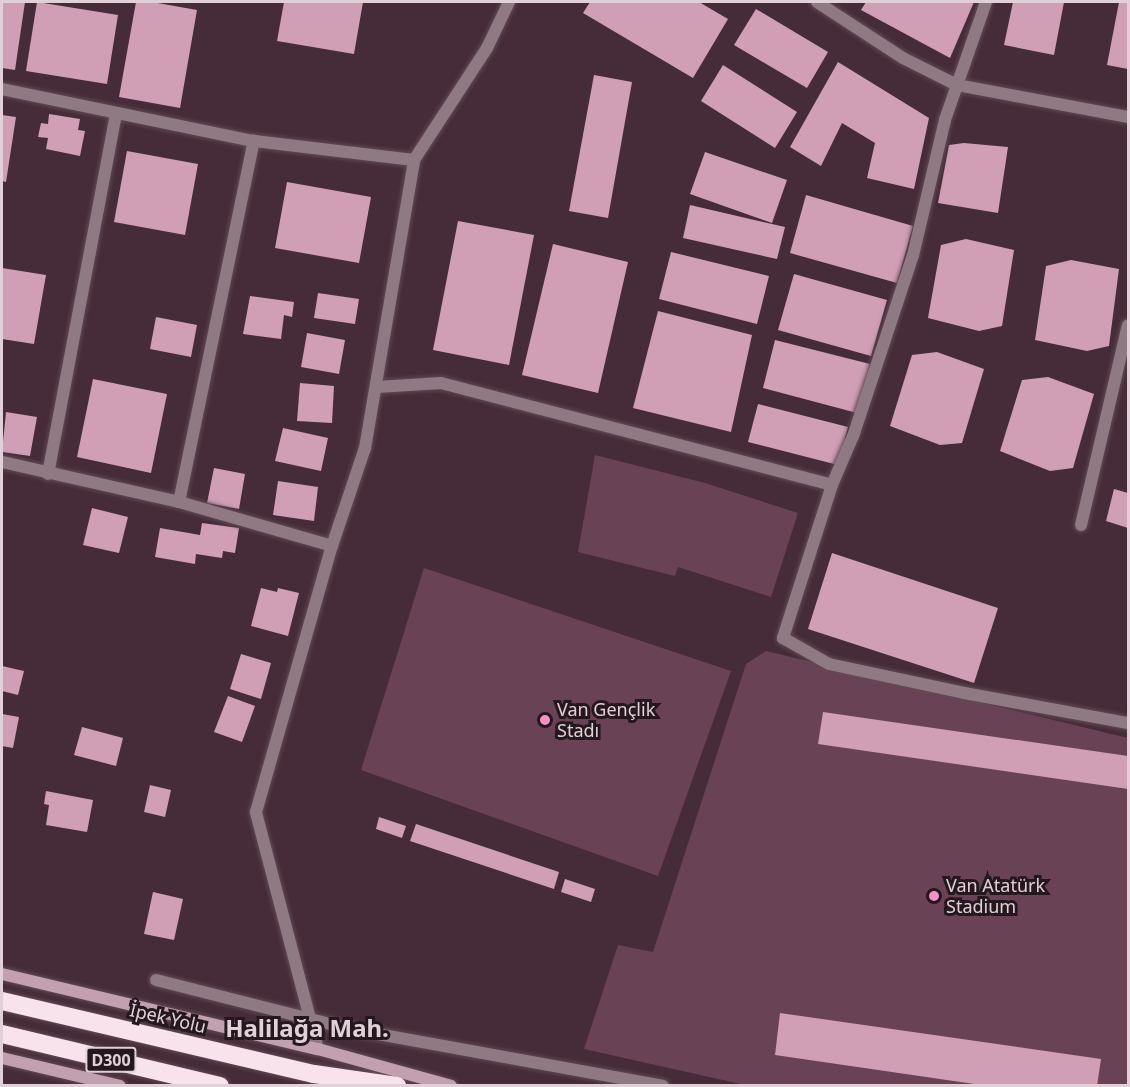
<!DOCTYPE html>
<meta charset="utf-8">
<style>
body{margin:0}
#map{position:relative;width:1130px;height:1087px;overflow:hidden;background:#452c38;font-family:"Noto Sans",sans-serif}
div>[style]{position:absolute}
.green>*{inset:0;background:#6a4255}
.building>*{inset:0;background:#d09fb5}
.roads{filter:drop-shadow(0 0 2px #614a55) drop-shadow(0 0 2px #614a55)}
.street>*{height:12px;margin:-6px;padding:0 6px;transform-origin:6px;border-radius:6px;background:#8f7a83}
.secondary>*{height:12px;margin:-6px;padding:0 6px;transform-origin:6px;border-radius:6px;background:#c2a0af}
.highway>*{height:18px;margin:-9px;padding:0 9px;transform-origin:9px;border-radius:9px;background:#f8e3ec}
.dots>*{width:16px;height:16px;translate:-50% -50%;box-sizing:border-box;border:3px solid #24181e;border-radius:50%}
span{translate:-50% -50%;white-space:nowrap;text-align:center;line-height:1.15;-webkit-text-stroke:6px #24181e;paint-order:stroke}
.shield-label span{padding:2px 4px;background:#24181e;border:2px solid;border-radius:4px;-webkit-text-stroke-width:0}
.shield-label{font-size:16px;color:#e1d0d7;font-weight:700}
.poi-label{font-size:18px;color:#e1d0d7}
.left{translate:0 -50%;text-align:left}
.street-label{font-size:18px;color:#e1d0d7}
.district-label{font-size:24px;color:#e1d0d7;font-weight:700}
.frame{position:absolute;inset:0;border:3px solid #e1d0d7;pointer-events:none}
</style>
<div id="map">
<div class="green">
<div style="clip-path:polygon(595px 455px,705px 483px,798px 513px,771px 597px,678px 567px,675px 576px,578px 552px)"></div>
<div style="clip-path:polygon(424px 568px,731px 671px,658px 876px,361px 770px)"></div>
<div style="clip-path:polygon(766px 651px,1128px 738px,1128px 1085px,745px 1085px,584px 1049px,618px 945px,653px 952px,746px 664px)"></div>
</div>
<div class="building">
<div style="clip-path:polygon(2px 2px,25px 2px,15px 70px,2px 68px)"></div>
<div style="clip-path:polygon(37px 2px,118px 15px,107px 84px,26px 71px)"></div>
<div style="clip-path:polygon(136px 2px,152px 2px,197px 10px,180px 108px,119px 97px)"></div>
<div style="clip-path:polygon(284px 2px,363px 2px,354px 54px,277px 41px)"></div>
<div style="clip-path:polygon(590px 2px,699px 2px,728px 19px,693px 78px,583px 13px)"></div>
<div style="clip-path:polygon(866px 2px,974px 2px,950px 58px,861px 10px)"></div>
<div style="clip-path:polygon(1013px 2px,1064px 2px,1054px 55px,1004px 45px)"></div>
<div style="clip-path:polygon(1119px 2px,1128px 2px,1128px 69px,1107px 65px)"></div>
<div style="clip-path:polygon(756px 9px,828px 52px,807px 88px,734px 45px)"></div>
<div style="clip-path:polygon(838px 62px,929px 118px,914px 189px,867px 178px,875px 143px,842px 123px,821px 166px,790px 147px)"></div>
<div style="clip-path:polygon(723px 65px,797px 112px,775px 148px,701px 101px)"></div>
<div style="clip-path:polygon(594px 75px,632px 82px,608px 218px,569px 211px)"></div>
<div style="clip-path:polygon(49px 114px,80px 119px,78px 130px,85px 131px,80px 156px,46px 149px,48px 138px,38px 137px,41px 123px,48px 124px)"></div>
<div style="clip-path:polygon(2px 115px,16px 117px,6px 182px,2px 181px)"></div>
<div style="clip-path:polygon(964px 143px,1008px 147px,998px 213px,938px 203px,949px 145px)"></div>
<div style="clip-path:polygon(127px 151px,198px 164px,185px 235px,114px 222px)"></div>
<div style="clip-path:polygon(705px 152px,787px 180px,772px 223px,690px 194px)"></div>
<div style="clip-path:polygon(287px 182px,371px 197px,359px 263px,275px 248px)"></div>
<div style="clip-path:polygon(806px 195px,913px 226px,897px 283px,790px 253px)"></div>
<div style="clip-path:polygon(690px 205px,785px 227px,777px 259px,683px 238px)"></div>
<div style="clip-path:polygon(458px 221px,534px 235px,509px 365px,433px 350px)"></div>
<div style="clip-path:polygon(966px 239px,1014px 250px,1002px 326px,979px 331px,928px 318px,941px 245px)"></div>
<div style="clip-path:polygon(553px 244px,628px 262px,598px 393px,522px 375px)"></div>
<div style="clip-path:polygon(671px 252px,769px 276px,757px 324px,659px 299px)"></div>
<div style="clip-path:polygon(1071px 260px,1119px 269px,1109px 346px,1087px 351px,1035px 340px,1046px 266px)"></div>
<div style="clip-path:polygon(2px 268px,46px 275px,34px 344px,2px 339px)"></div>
<div style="clip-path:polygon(794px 274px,887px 300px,871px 356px,778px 330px)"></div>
<div style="clip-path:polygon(318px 293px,359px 299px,355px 324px,314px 318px)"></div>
<div style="clip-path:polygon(250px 296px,294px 302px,292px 317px,284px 315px,281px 339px,243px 334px)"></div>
<div style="clip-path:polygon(658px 311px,752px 335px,731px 432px,633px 408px)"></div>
<div style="clip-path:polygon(156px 317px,197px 325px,191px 357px,150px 349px)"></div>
<div style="clip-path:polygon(307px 333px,345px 340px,339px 374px,301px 367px)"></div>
<div style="clip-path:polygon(775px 340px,870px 364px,857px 413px,763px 388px)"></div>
<div style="clip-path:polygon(937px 352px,984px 369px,962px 443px,940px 445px,890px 426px,912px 355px)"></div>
<div style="clip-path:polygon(1048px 377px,1094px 394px,1073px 468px,1050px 471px,1000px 451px,1022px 380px)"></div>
<div style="clip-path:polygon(93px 379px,167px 394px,151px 473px,77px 457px)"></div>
<div style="clip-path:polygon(300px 383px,334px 386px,332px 423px,297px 421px)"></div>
<div style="clip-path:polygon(758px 404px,848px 427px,838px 465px,748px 442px)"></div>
<div style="clip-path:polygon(6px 412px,37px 417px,30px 456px,2px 452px)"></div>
<div style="clip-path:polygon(283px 428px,328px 438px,321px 471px,275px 461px)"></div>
<div style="clip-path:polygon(214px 468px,245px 474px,239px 509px,207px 503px)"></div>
<div style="clip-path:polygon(278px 481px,318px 487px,314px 521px,273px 515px)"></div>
<div style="clip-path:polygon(1114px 489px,1128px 493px,1128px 528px,1106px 521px)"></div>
<div style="clip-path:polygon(92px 508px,128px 517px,119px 553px,83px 545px)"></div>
<div style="clip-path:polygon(202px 523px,239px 528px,235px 553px,223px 551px,222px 558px,196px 554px,195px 564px,155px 557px,160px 528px,200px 535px)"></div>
<div style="clip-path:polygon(832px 553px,998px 608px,974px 683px,808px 629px)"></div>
<div style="clip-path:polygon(261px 588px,277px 592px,278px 588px,299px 593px,288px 636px,251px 626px)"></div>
<div style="clip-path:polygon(241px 654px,271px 663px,261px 699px,230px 689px)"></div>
<div style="clip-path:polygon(2px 666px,24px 671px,18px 695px,2px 691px)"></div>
<div style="clip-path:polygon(228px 696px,255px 706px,242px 742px,214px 732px)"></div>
<div style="clip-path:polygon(823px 712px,1128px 756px,1128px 789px,818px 744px)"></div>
<div style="clip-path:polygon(2px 714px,19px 717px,13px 748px,2px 746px)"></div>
<div style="clip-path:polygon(82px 727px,123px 738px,116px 766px,74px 755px)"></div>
<div style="clip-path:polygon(150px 785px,171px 790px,165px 817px,144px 812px)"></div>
<div style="clip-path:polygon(46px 791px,93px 800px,87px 832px,46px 825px,49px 805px,44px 804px)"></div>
<div style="clip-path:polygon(379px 817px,406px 826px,402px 838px,376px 829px)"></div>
<div style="clip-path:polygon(416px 824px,559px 872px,554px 889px,410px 841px)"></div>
<div style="clip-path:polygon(565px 879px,595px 889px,591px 902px,561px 892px)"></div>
<div style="clip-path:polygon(153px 892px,183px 899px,174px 940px,144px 934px)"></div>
<div style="clip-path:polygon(780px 1013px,1101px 1059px,1097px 1086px,988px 1086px,775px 1055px)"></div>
</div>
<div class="roads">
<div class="street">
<div style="left:817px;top:2px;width:103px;rotate:33.1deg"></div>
<div style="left:903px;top:58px;width:60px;rotate:26.6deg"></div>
<div style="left:957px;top:85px;width:174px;rotate:10.6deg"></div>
<div style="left:986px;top:2px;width:125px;rotate:109.2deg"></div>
<div style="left:945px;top:120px;width:139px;rotate:103.3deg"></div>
<div style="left:913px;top:255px;width:191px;rotate:108.3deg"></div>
<div style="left:853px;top:436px;width:53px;rotate:113.2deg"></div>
<div style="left:832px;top:485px;width:161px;rotate:107.8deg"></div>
<div style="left:783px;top:638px;width:53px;rotate:29.5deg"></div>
<div style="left:829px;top:664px;width:138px;rotate:12.1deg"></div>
<div style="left:964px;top:693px;width:167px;rotate:10.4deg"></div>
<div style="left:2px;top:89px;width:257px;rotate:11.7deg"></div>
<div style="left:254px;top:141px;width:161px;rotate:6.8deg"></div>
<div style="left:377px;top:387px;width:64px;rotate:-3.6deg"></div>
<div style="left:441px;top:383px;width:404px;rotate:14.6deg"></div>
<div style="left:2px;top:462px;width:181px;rotate:12.7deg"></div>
<div style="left:179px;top:502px;width:159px;rotate:16deg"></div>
<div style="left:48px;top:474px;width:367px;rotate:-79.3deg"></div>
<div style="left:179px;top:502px;width:369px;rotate:-78.3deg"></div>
<div style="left:1081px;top:525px;width:205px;rotate:-76.8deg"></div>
<div style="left:156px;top:980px;width:200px;rotate:14.2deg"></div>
<div style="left:350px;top:1029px;width:318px;rotate:10.3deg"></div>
<div style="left:318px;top:1049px;width:245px;rotate:-104.7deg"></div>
<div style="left:256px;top:812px;width:277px;rotate:-74.1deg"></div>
<div style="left:332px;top:546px;width:103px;rotate:-71.4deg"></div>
<div style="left:365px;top:448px;width:292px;rotate:-80.3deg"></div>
<div style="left:414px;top:160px;width:134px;rotate:-56.9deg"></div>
<div style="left:487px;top:48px;width:51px;rotate:-64.4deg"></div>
</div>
<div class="secondary">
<div style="left:2px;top:974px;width:325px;rotate:13.4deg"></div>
<div style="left:318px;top:1049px;width:138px;rotate:15.5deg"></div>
<div style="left:2px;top:1058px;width:121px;rotate:13.3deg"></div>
</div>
<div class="highway">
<div style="left:2px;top:1001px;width:320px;rotate:13.2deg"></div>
<div style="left:314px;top:1074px;width:84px;rotate:8.2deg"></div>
<div style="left:2px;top:1034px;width:224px;rotate:13.4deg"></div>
</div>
</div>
<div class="dots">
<div style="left:545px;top:720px;background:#fb8fc5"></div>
<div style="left:934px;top:896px;background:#fb8fc5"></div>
</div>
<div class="shield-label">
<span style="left:111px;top:1060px">D300</span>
</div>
<div class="poi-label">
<span class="left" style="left:557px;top:720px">Van Gençlik<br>Stadı</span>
<span class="left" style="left:946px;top:896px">Van Atatürk<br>Stadium</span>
</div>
<div class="street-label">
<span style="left:168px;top:1018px;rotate:13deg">İpek Yolu</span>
</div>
<div class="district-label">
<span style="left:307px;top:1028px">Halilağa Mah.</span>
</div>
<div class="frame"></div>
</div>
